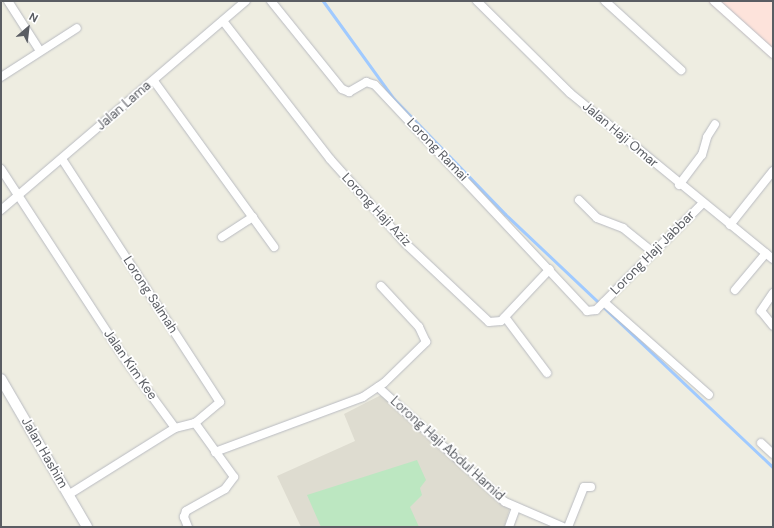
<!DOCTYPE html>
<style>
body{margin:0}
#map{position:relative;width:774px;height:528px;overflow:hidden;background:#eeede1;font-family:"DM Sans",sans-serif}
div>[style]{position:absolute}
.education>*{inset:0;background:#dedcd0}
.medical>*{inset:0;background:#fde3db}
.green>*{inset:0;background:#bce7c1}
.stream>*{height:3px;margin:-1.5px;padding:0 1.5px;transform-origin:1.5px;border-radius:1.5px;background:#a0caff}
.roads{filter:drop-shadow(0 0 1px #b9bbc1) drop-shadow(0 0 1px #b9bbc1)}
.minor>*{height:8px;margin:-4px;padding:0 4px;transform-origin:4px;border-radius:4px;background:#fff}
.tertiary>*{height:10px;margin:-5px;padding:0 5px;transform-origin:5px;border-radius:5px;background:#fff}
span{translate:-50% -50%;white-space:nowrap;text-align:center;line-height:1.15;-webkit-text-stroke:3.5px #fff;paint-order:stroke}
.street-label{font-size:13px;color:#5a5d63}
.frame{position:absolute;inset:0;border:2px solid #5a5d63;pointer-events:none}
.north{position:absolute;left:8px;top:8px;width:40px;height:40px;-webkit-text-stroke:3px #fff;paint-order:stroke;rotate:28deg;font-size:11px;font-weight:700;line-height:16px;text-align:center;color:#5a5d63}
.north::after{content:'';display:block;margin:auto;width:14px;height:18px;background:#5a5d63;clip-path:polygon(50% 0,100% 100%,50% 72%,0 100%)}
</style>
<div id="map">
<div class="education">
<div style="clip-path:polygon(385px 393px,511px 505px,504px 527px,301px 527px,277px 476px,355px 441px,344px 414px)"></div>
</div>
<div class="medical">
<div style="clip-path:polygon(707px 1px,773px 1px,773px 60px)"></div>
</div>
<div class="green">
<div style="clip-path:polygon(417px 460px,426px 480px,420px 488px,422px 495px,410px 507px,419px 527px,321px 527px,307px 495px)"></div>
</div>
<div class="stream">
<div style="left:323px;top:1px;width:121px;rotate:54.1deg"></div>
<div style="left:394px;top:99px;width:160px;rotate:46deg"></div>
<div style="left:505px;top:214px;width:369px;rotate:43.4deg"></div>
</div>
<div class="roads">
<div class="minor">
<div style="left:8px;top:1px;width:59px;rotate:57.4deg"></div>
<div style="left:271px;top:1px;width:113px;rotate:51.1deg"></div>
<div style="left:342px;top:89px;width:8px;rotate:23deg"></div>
<div style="left:349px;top:92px;width:20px;rotate:-30deg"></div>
<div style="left:366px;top:82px;width:9px;rotate:18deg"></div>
<div style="left:375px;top:85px;width:310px;rotate:46.8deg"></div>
<div style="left:587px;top:311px;width:9px;rotate:-6deg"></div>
<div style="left:596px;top:310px;width:150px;rotate:-45deg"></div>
<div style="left:477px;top:1px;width:131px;rotate:44.7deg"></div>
<div style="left:570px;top:93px;width:262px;rotate:39.3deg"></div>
<div style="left:605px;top:1px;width:103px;rotate:42.2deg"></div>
<div style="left:714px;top:1px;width:79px;rotate:41.9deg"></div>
<div style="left:223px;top:21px;width:175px;rotate:52.2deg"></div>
<div style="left:330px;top:159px;width:113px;rotate:48.2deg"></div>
<div style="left:405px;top:243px;width:115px;rotate:43.2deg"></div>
<div style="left:489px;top:322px;width:12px;rotate:-5deg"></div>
<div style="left:501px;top:321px;width:71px;rotate:-46.7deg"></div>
<div style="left:1px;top:77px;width:90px;rotate:-32.8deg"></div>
<div style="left:154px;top:81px;width:205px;rotate:54.1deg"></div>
<div style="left:62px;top:159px;width:290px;rotate:57deg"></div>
<div style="left:220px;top:402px;width:33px;rotate:140deg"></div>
<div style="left:195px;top:423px;width:21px;rotate:166deg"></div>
<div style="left:175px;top:428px;width:126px;rotate:147.9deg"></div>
<div style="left:1px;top:169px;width:229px;rotate:56.9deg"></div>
<div style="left:126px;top:361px;width:83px;rotate:53.8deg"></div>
<div style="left:679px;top:185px;width:38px;rotate:-53deg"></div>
<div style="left:702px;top:155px;width:19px;rotate:-74deg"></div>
<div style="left:707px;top:137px;width:15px;rotate:-58deg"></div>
<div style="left:579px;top:200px;width:25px;rotate:45deg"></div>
<div style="left:597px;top:218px;width:28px;rotate:21deg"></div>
<div style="left:623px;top:228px;width:38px;rotate:39deg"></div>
<div style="left:1px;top:210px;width:322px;rotate:-40.5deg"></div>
<div style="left:730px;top:225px;width:69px;rotate:-51.5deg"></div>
<div style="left:222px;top:237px;width:37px;rotate:-33deg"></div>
<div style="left:735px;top:290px;width:48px;rotate:-50deg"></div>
<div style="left:773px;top:293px;width:22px;rotate:124deg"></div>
<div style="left:761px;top:311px;width:19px;rotate:51deg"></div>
<div style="left:604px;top:302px;width:140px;rotate:41.5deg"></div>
<div style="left:505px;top:317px;width:70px;rotate:53.1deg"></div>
<div style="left:378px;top:387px;width:171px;rotate:42.2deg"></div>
<div style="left:505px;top:502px;width:63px;rotate:23.3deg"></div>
<div style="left:761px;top:443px;width:16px;rotate:43deg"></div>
<div style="left:215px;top:452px;width:158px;rotate:-20.4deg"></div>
<div style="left:363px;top:397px;width:25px;rotate:-34deg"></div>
<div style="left:384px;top:383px;width:59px;rotate:-44.3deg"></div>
<div style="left:426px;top:342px;width:17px;rotate:-115deg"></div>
<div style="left:419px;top:327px;width:56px;rotate:-132.8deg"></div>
<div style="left:188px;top:527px;width:11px;rotate:-112deg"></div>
<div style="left:184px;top:517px;width:6px;rotate:-72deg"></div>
<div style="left:186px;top:511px;width:45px;rotate:-29.4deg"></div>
<div style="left:225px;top:489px;width:15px;rotate:-53deg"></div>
<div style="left:234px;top:477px;width:67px;rotate:-125.8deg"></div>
<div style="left:509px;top:527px;width:20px;rotate:-70deg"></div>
<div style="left:568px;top:527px;width:43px;rotate:-68.2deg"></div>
<div style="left:584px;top:487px;width:7px"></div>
</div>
<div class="tertiary">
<div style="left:1px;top:379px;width:171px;rotate:59.8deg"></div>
</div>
</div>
<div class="street-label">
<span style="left:124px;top:106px;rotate:-41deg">Jalan Lama</span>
<span style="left:620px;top:135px;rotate:40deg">Jalan Haji Omar</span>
<span style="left:437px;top:150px;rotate:46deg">Lorong Ramai</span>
<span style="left:376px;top:210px;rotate:47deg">Lorong Haji Aziz</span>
<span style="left:653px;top:253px;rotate:-45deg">Lorong Haji Jabbar</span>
<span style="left:150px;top:295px;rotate:57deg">Lorong Salmah</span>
<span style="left:130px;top:365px;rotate:55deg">Jalan Kim Kee</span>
<span style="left:447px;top:449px;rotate:42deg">Lorong Haji Abdul Hamid</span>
<span style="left:44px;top:453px;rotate:60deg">Jalan Hashim</span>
</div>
<div class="frame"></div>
<div class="north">N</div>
</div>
